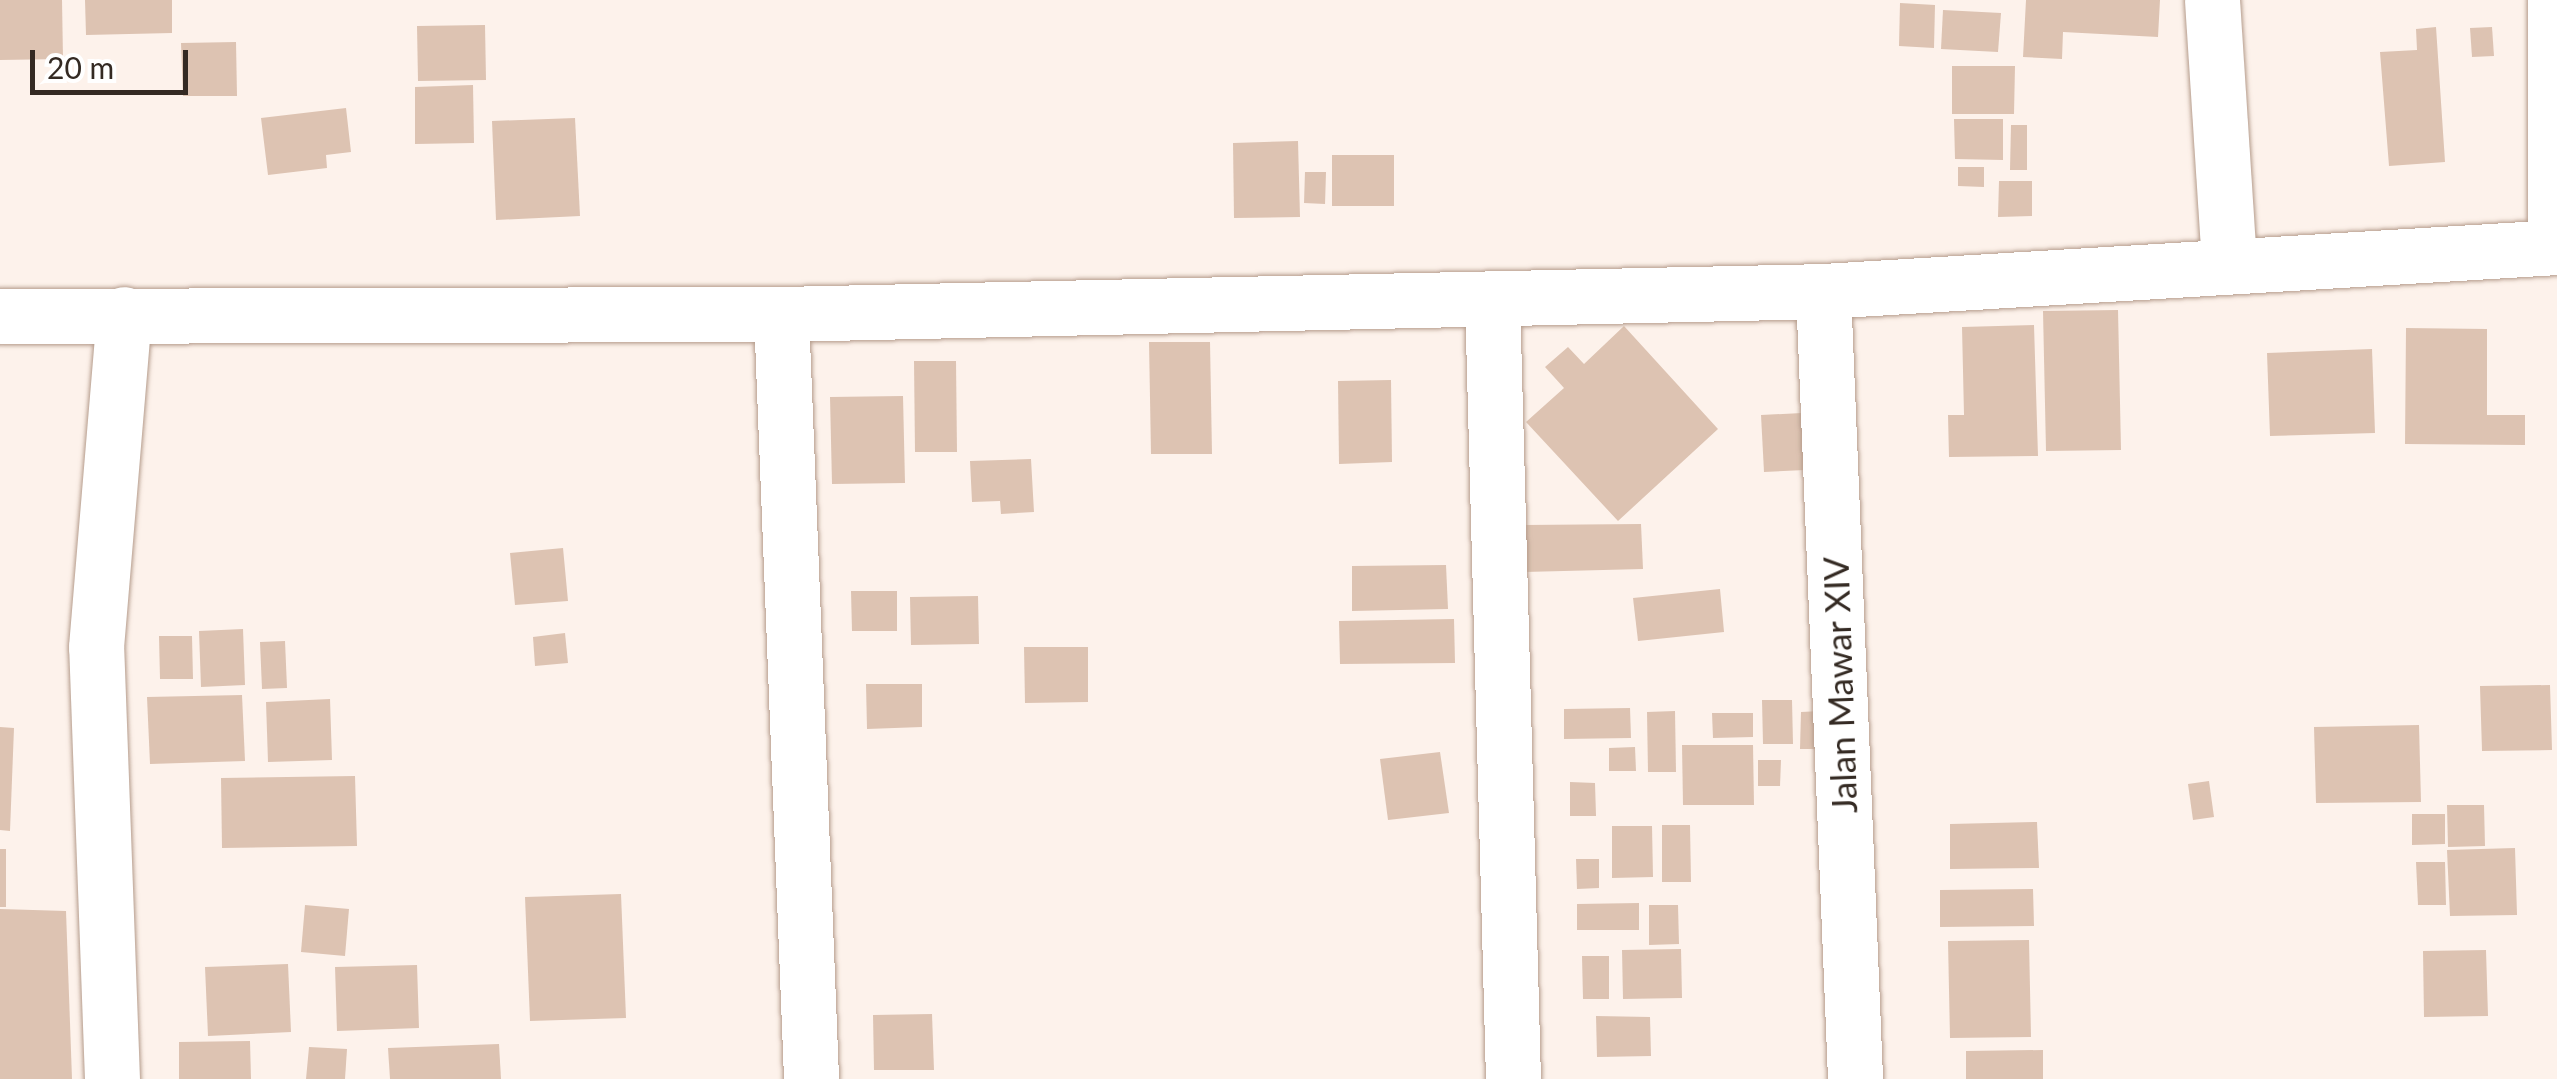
<!DOCTYPE html>
<style>
body{margin:0}
#map{position:relative;width:2557px;height:1079px;overflow:hidden;background:#fdf2eb;font-family:Lato,sans-serif}
div>[style]{position:absolute}
.building>*{inset:0;background:#ddc3b2}
.roads{filter:drop-shadow(0 0 2px #b59c8c) drop-shadow(0 0 2px #b59c8c)}
.minor>*{height:55px;margin:-27.5px;padding:0 27.5px;transform-origin:27.5px;border-radius:27.5px;background:#fff}
span{translate:-50% -50%;white-space:nowrap;text-align:center;line-height:1.15;-webkit-text-stroke:9px #fff;paint-order:stroke}
.street-label{font-size:35px;color:#342a23}
.scale{position:absolute;left:30px;top:50px;width:158px;height:45px;box-sizing:border-box;border:5px solid #342a23;border-top:0;padding-left:12px;font-size:30px;line-height:35px;white-space:nowrap;color:#342a23;-webkit-text-stroke:8px #fff;paint-order:stroke}
</style>
<div id="map">
<div class="building">
<div style="clip-path:polygon(0 0,62px 0,63px 59px,0 60px)"></div>
<div style="clip-path:polygon(85px 0,172px 0,172px 33px,86px 35px)"></div>
<div style="clip-path:polygon(2026px 0,2160px 0,2158px 37px,2063px 32px,2062px 59px,2023px 57px)"></div>
<div style="clip-path:polygon(1900px 3px,1935px 5px,1934px 48px,1899px 46px)"></div>
<div style="clip-path:polygon(1943px 10px,2001px 13px,1998px 52px,1941px 49px)"></div>
<div style="clip-path:polygon(485px 25px,486px 80px,418px 81px,417px 26px)"></div>
<div style="clip-path:polygon(2436px 27px,2445px 162px,2389px 166px,2380px 52px,2417px 50px,2416px 29px)"></div>
<div style="clip-path:polygon(2492px 27px,2494px 56px,2472px 57px,2470px 28px)"></div>
<div style="clip-path:polygon(236px 42px,237px 96px,183px 96px,181px 43px)"></div>
<div style="clip-path:polygon(1952px 66px,2015px 66px,2014px 114px,1952px 114px)"></div>
<div style="clip-path:polygon(473px 85px,474px 143px,415px 144px,415px 87px)"></div>
<div style="clip-path:polygon(346px 108px,351px 152px,326px 155px,327px 168px,268px 175px,261px 118px)"></div>
<div style="clip-path:polygon(575px 118px,580px 216px,496px 220px,492px 121px)"></div>
<div style="clip-path:polygon(1954px 119px,2003px 119px,2003px 160px,1955px 159px)"></div>
<div style="clip-path:polygon(2011px 125px,2027px 125px,2027px 170px,2010px 170px)"></div>
<div style="clip-path:polygon(1298px 141px,1300px 217px,1234px 218px,1233px 143px)"></div>
<div style="clip-path:polygon(1332px 155px,1394px 155px,1394px 206px,1332px 206px)"></div>
<div style="clip-path:polygon(1958px 167px,1984px 167px,1984px 187px,1958px 186px)"></div>
<div style="clip-path:polygon(1305px 172px,1326px 172px,1325px 204px,1304px 203px)"></div>
<div style="clip-path:polygon(1999px 181px,2032px 181px,2032px 216px,1998px 217px)"></div>
<div style="clip-path:polygon(2118px 310px,2121px 450px,2046px 451px,2043px 311px)"></div>
<div style="clip-path:polygon(2034px 325px,2038px 456px,1949px 457px,1948px 415px,1964px 415px,1962px 327px)"></div>
<div style="clip-path:polygon(1624px 326px,1718px 429px,1618px 521px,1526px 422px,1564px 388px,1545px 367px,1568px 347px,1584px 364px)"></div>
<div style="clip-path:polygon(2406px 328px,2487px 329px,2487px 415px,2525px 415px,2525px 445px,2405px 444px)"></div>
<div style="clip-path:polygon(1149px 342px,1210px 342px,1212px 454px,1151px 454px)"></div>
<div style="clip-path:polygon(2372px 349px,2375px 433px,2270px 436px,2267px 353px)"></div>
<div style="clip-path:polygon(914px 361px,956px 361px,957px 452px,915px 452px)"></div>
<div style="clip-path:polygon(1391px 380px,1392px 462px,1339px 464px,1338px 381px)"></div>
<div style="clip-path:polygon(903px 396px,905px 483px,832px 484px,830px 397px)"></div>
<div style="clip-path:polygon(1802px 413px,1805px 470px,1764px 472px,1761px 415px)"></div>
<div style="clip-path:polygon(1031px 459px,1034px 512px,1001px 514px,1000px 501px,972px 502px,970px 461px)"></div>
<div style="clip-path:polygon(1641px 524px,1643px 569px,1522px 572px,1521px 525px)"></div>
<div style="clip-path:polygon(563px 548px,568px 601px,515px 605px,510px 553px)"></div>
<div style="clip-path:polygon(1446px 565px,1448px 609px,1352px 611px,1352px 566px)"></div>
<div style="clip-path:polygon(1720px 589px,1724px 632px,1638px 641px,1633px 598px)"></div>
<div style="clip-path:polygon(851px 591px,897px 591px,897px 631px,852px 631px)"></div>
<div style="clip-path:polygon(978px 596px,979px 644px,911px 645px,910px 597px)"></div>
<div style="clip-path:polygon(1454px 619px,1455px 663px,1340px 664px,1339px 621px)"></div>
<div style="clip-path:polygon(243px 629px,245px 685px,201px 687px,199px 631px)"></div>
<div style="clip-path:polygon(565px 633px,568px 663px,535px 666px,533px 637px)"></div>
<div style="clip-path:polygon(159px 636px,192px 636px,193px 679px,160px 679px)"></div>
<div style="clip-path:polygon(285px 641px,287px 688px,262px 689px,260px 642px)"></div>
<div style="clip-path:polygon(1024px 647px,1088px 647px,1088px 702px,1025px 703px)"></div>
<div style="clip-path:polygon(866px 684px,922px 684px,922px 727px,867px 729px)"></div>
<div style="clip-path:polygon(2550px 685px,2552px 750px,2482px 751px,2480px 686px)"></div>
<div style="clip-path:polygon(242px 695px,245px 761px,150px 764px,147px 697px)"></div>
<div style="clip-path:polygon(330px 699px,332px 760px,268px 762px,266px 702px)"></div>
<div style="clip-path:polygon(1762px 700px,1792px 700px,1793px 744px,1763px 744px)"></div>
<div style="clip-path:polygon(1630px 708px,1631px 738px,1564px 739px,1564px 709px)"></div>
<div style="clip-path:polygon(1675px 711px,1676px 772px,1648px 772px,1647px 712px)"></div>
<div style="clip-path:polygon(1821px 711px,1821px 749px,1800px 749px,1801px 712px)"></div>
<div style="clip-path:polygon(1712px 713px,1753px 713px,1753px 737px,1713px 738px)"></div>
<div style="clip-path:polygon(2419px 725px,2421px 802px,2316px 803px,2314px 727px)"></div>
<div style="clip-path:polygon(0 727px,14px 728px,10px 831px,0 830px)"></div>
<div style="clip-path:polygon(1682px 745px,1753px 745px,1754px 805px,1683px 805px)"></div>
<div style="clip-path:polygon(1635px 747px,1636px 771px,1609px 771px,1609px 748px)"></div>
<div style="clip-path:polygon(1440px 752px,1449px 813px,1388px 820px,1380px 759px)"></div>
<div style="clip-path:polygon(1758px 760px,1781px 760px,1780px 786px,1758px 786px)"></div>
<div style="clip-path:polygon(355px 776px,357px 846px,222px 848px,221px 778px)"></div>
<div style="clip-path:polygon(2209px 781px,2214px 817px,2193px 820px,2188px 784px)"></div>
<div style="clip-path:polygon(1570px 782px,1595px 783px,1596px 816px,1570px 816px)"></div>
<div style="clip-path:polygon(2447px 805px,2484px 805px,2485px 846px,2448px 847px)"></div>
<div style="clip-path:polygon(2412px 814px,2445px 814px,2445px 844px,2412px 845px)"></div>
<div style="clip-path:polygon(2037px 822px,2039px 868px,1950px 869px,1950px 824px)"></div>
<div style="clip-path:polygon(1662px 825px,1690px 825px,1691px 882px,1662px 882px)"></div>
<div style="clip-path:polygon(1612px 826px,1652px 826px,1653px 877px,1612px 878px)"></div>
<div style="clip-path:polygon(2515px 848px,2517px 915px,2450px 916px,2447px 850px)"></div>
<div style="clip-path:polygon(0 849px,6px 849px,6px 907px,0 907px)"></div>
<div style="clip-path:polygon(1576px 859px,1599px 859px,1599px 888px,1577px 889px)"></div>
<div style="clip-path:polygon(2416px 862px,2445px 862px,2446px 905px,2418px 905px)"></div>
<div style="clip-path:polygon(2033px 889px,2034px 926px,1940px 927px,1940px 890px)"></div>
<div style="clip-path:polygon(621px 894px,626px 1018px,530px 1021px,525px 897px)"></div>
<div style="clip-path:polygon(1639px 903px,1639px 930px,1577px 930px,1577px 904px)"></div>
<div style="clip-path:polygon(305px 905px,349px 909px,345px 956px,301px 952px)"></div>
<div style="clip-path:polygon(1649px 905px,1678px 905px,1679px 944px,1649px 945px)"></div>
<div style="clip-path:polygon(0 909px,66px 911px,72px 1079px,0 1079px)"></div>
<div style="clip-path:polygon(2029px 940px,2031px 1037px,1950px 1038px,1948px 941px)"></div>
<div style="clip-path:polygon(1681px 949px,1682px 998px,1623px 999px,1622px 950px)"></div>
<div style="clip-path:polygon(2486px 950px,2488px 1016px,2424px 1017px,2423px 951px)"></div>
<div style="clip-path:polygon(1582px 956px,1609px 956px,1609px 999px,1583px 999px)"></div>
<div style="clip-path:polygon(288px 964px,291px 1032px,208px 1036px,205px 967px)"></div>
<div style="clip-path:polygon(417px 965px,419px 1028px,337px 1031px,335px 967px)"></div>
<div style="clip-path:polygon(932px 1014px,934px 1070px,874px 1070px,873px 1015px)"></div>
<div style="clip-path:polygon(1596px 1016px,1650px 1017px,1651px 1056px,1597px 1057px)"></div>
<div style="clip-path:polygon(250px 1041px,251px 1079px,179px 1079px,179px 1042px)"></div>
<div style="clip-path:polygon(499px 1044px,501px 1079px,390px 1079px,388px 1048px)"></div>
<div style="clip-path:polygon(309px 1047px,347px 1049px,345px 1079px,306px 1079px)"></div>
<div style="clip-path:polygon(2043px 1050px,2043px 1079px,1966px 1079px,1966px 1051px)"></div>
</div>
<div class="roads">
<div class="minor">
<div style="left:2212px;top:0;width:263px;rotate:86.3deg"></div>
<div style="left:2555px;top:0;width:247px;rotate:90deg"></div>
<div style="left:1823px;top:291px;width:789px;rotate:87.67deg"></div>
<div style="left:1492px;top:298px;width:781px;rotate:88.46deg"></div>
<div style="left:781px;top:314px;width:766px;rotate:87.75deg"></div>
<div style="left:0;top:316px;width:781px;rotate:-0.15deg"></div>
<div style="left:781px;top:314px;width:1042px;rotate:-1.26deg"></div>
<div style="left:1823px;top:291px;width:735px;rotate:-3.43deg"></div>
<div style="left:112px;top:1079px;width:432px;rotate:-92.1deg"></div>
<div style="left:96px;top:647px;width:334px;rotate:-85.2deg"></div>
</div>
</div>
<div class="street-label">
<span style="left:1839px;top:685px;rotate:-92deg">Jalan Mawar XIV</span>
</div>
<div class="scale">20 m</div>
</div>
